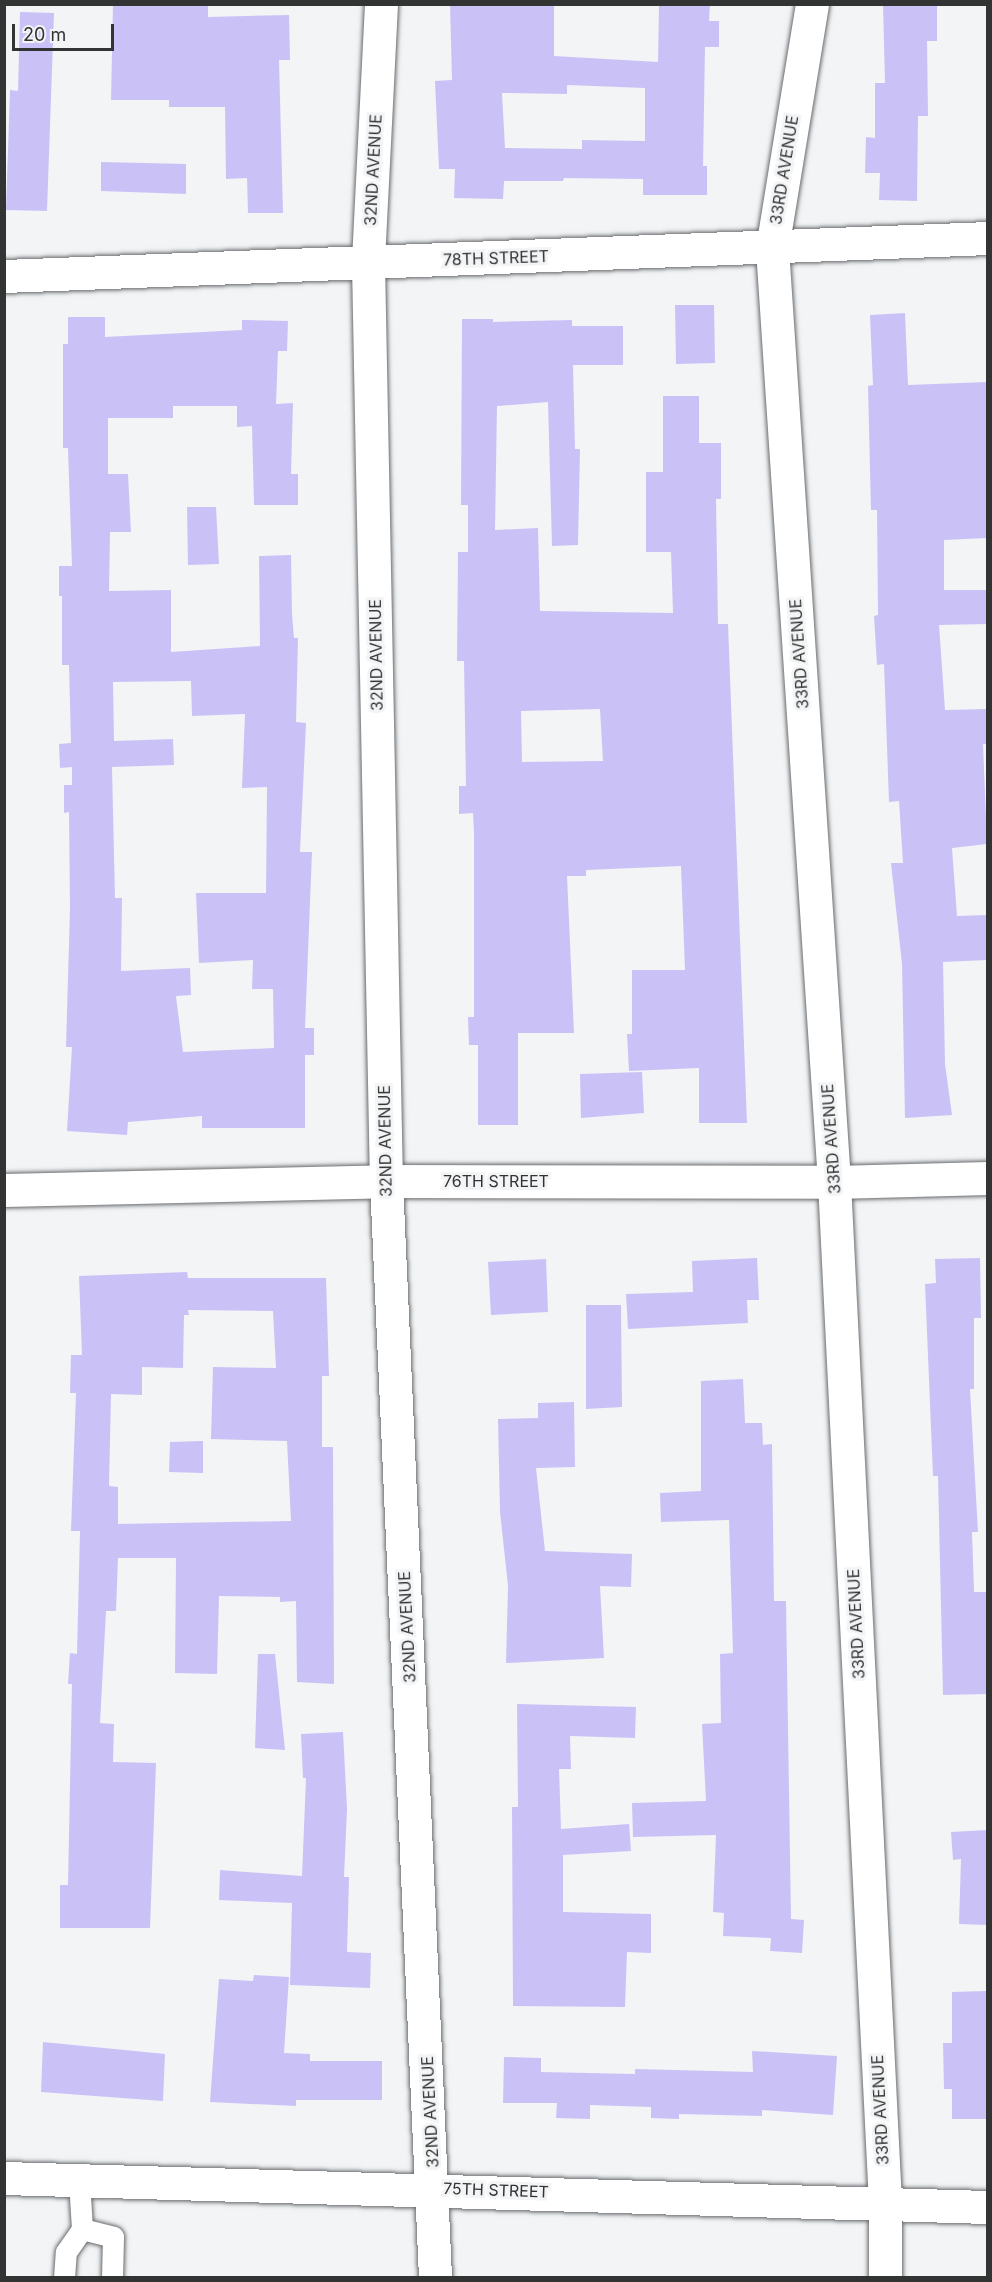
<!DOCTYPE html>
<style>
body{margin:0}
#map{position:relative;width:992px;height:2282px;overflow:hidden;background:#f2f4f6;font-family:Inter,sans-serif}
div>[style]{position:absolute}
.building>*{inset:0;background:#cac2f7}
.roads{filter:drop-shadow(0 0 2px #6a6c6e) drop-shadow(0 0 2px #6a6c6e)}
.lane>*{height:21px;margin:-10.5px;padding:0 10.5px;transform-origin:10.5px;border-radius:10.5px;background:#fff}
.street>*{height:33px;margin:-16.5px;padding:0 16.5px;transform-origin:16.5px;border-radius:16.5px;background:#fff}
.secondary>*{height:33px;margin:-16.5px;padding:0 16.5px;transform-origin:16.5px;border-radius:16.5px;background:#fff}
span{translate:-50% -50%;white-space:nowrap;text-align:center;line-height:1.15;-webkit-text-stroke:6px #f2f4f6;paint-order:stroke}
.street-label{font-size:16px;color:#323333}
.frame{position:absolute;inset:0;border:6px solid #323333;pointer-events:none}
.scale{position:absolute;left:12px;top:24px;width:102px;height:27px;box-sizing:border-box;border:3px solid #323333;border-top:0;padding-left:8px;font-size:18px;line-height:21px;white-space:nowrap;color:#323333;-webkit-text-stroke:4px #f2f4f6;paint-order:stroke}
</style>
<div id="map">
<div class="building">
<div style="clip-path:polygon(113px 4px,208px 4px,208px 17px,289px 15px,290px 60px,279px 60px,283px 213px,248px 213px,247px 178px,226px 179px,225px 107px,169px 107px,169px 100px,111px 100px)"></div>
<div style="clip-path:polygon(evenodd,450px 4px,554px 4px,554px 56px,658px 62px,659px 4px,710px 4px,709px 21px,719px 21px,719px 47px,705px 47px,703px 166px,707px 166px,707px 195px,643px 195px,643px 179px,564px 178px,563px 181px,504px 181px,503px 199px,454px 198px,455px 169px,439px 169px,435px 81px,452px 80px,450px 4px,567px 85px,645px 88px,645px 141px,582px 140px,582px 149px,505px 148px,502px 93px,567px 94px,567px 85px)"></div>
<div style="clip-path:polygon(883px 4px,937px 4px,937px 41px,927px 41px,928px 116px,918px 116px,917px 201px,879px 200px,880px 173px,865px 173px,866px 137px,875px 138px,875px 83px,885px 83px)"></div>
<div style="clip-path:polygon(20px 12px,54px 13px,47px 211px,6px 210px,10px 90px,18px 91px)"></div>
<div style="clip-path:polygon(101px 162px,186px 164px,186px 194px,101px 191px)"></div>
<div style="clip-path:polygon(675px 305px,714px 305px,715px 363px,676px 364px)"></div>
<div style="clip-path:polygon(905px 313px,908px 385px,987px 382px,987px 538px,944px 540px,944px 590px,987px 590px,987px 624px,939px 625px,945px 710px,987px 709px,987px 744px,983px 744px,987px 844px,952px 848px,957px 916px,987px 915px,987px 960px,943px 962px,945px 1064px,952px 1115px,905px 1118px,902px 964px,891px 863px,903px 863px,899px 801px,889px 802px,884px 664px,877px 665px,874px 616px,878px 615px,877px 510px,871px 510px,868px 386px,873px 385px,870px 315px)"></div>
<div style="clip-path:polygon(evenodd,68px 317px,105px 317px,105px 337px,242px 330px,242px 320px,288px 321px,287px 351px,278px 351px,276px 404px,293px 403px,291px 474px,298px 474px,298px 505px,254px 505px,252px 426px,237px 427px,237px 406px,173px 406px,173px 418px,108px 418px,108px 474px,128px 474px,131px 532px,110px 532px,109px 591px,171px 590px,171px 652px,260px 646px,259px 556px,291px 555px,292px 614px,294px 638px,298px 638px,296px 722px,306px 723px,300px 852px,312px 852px,305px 1028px,314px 1028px,314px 1055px,305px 1055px,305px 1128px,202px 1128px,202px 1116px,128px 1122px,127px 1135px,67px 1131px,72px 1047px,66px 1047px,70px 909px,69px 812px,64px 813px,64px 785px,72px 785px,72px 767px,60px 768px,59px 744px,71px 743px,69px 665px,62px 665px,62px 596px,59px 596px,59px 566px,72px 566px,68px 448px,63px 448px,63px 344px,68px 344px,68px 317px,191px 681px,192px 716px,245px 714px,242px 788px,267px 787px,266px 893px,196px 893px,199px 963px,253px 960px,252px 989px,273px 989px,274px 1048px,183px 1052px,176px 996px,191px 995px,190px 968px,121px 971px,122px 898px,115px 898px,112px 767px,174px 765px,173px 739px,114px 741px,113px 682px,191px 681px)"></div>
<div style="clip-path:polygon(evenodd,462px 319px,493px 319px,493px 322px,572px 320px,572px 326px,623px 326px,623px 365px,573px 365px,575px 449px,580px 449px,578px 545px,552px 546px,548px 402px,497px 406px,495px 530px,538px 528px,540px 611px,673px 613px,671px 552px,646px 552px,646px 472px,663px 472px,663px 396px,699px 396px,699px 443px,721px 443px,721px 499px,716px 499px,718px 624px,728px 624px,747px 1123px,699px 1123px,699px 1068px,629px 1071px,627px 1034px,632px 1034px,632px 970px,685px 970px,681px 866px,586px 870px,586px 876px,567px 876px,574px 1033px,518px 1033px,518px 1125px,478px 1125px,478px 1045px,469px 1045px,468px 1017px,474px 1017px,474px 832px,473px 813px,459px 814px,459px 786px,466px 786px,464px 661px,457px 661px,458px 552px,468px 552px,468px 505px,461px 505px,462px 319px,600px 709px,603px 761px,522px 762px,521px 711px,600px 709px)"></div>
<div style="clip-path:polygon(187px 507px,216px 507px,219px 564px,188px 565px)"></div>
<div style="clip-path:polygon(642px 1072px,644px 1113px,581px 1118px,580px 1074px)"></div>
<div style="clip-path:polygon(757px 1258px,759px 1300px,747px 1300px,748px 1323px,628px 1329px,626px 1294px,693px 1292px,692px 1261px)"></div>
<div style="clip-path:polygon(980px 1258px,981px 1318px,974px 1318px,974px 1389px,970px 1389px,978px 1532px,972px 1532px,974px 1592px,987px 1592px,987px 1694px,943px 1695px,938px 1476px,933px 1476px,925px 1284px,936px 1283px,935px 1259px)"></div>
<div style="clip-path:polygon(546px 1259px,548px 1312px,491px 1315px,488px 1262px)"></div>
<div style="clip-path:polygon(evenodd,187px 1272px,188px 1278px,326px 1278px,329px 1376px,322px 1376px,322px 1447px,333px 1447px,334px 1684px,297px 1682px,296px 1601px,280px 1602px,280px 1597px,219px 1596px,217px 1674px,175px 1673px,176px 1558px,118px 1558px,116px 1611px,106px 1611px,100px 1723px,114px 1724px,113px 1762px,156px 1763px,150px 1928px,60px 1928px,60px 1885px,68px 1885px,72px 1684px,68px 1684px,70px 1653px,77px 1654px,80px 1531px,71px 1531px,76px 1393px,70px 1393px,71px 1355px,82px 1355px,79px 1276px,187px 1272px,188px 1310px,273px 1311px,276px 1368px,213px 1367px,211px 1439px,287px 1441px,291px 1521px,118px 1524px,118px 1487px,109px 1486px,111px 1394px,142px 1395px,142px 1367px,183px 1368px,184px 1315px,189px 1315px,188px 1310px)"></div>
<div style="clip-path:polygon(586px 1305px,621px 1305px,622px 1407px,586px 1409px)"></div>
<div style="clip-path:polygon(743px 1379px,745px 1423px,762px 1423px,763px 1445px,772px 1444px,774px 1601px,786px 1601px,791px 1919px,804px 1920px,802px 1953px,770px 1951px,771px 1938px,723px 1936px,724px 1913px,713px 1912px,716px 1835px,633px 1837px,632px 1803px,706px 1801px,702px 1724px,721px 1723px,720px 1654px,733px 1653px,729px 1520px,661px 1522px,660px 1493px,701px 1491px,701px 1381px)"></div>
<div style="clip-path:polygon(574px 1402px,575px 1467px,536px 1468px,545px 1551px,632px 1554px,631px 1587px,600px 1586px,604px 1658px,506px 1663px,508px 1586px,500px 1512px,498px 1419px,538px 1418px,538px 1403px)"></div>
<div style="clip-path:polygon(203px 1441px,203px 1473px,169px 1472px,170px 1442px)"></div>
<div style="clip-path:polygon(258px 1654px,275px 1654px,285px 1750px,255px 1748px)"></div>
<div style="clip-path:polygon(517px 1704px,636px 1707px,635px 1738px,570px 1736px,571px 1769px,559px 1769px,561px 1829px,629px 1824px,631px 1851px,563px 1855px,563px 1912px,651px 1914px,651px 1953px,627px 1952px,625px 2007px,513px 2006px,512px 1807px,518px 1807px)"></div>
<div style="clip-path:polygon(343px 1732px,347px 1809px,344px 1877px,349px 1877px,347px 1952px,371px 1953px,370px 1988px,290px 1985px,292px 1903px,219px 1900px,220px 1870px,302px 1876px,306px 1778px,303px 1778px,301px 1734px)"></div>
<div style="clip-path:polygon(987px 1830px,987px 1925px,959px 1924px,961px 1859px,953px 1860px,951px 1832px)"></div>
<div style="clip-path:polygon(254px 1975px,289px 1977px,284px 2053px,310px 2054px,310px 2061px,382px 2061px,382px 2100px,296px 2100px,296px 2106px,210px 2102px,219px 1979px,253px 1981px)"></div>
<div style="clip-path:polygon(987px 1991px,987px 2119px,952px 2119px,952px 2089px,944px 2089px,943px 2043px,952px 2043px,952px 1992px)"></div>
<div style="clip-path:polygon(43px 2042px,165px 2054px,163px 2101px,41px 2092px)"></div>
<div style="clip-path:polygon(752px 2051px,837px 2056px,833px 2115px,762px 2110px,762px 2116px,679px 2114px,679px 2119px,651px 2118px,651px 2107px,590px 2105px,590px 2119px,556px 2118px,557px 2103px,503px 2103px,504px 2057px,541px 2058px,541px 2072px,635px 2074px,635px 2069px,753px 2072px)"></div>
</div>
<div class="roads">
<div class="lane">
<div style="left:82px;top:2229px;width:32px;rotate:14deg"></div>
<div style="left:113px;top:2237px;width:41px;rotate:91.4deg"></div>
<div style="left:64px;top:2278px;width:26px;rotate:-86deg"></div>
<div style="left:66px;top:2252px;width:28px;rotate:-55deg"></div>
<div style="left:82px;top:2229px;width:49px;rotate:-93.5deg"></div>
</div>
<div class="street">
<div style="left:381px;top:4px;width:259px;rotate:92.9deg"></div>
<div style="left:368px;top:263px;width:918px;rotate:88.88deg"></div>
<div style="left:386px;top:1181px;width:1098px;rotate:87.44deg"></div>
<div style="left:812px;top:4px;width:247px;rotate:99.3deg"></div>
<div style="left:772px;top:248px;width:936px;rotate:86.2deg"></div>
<div style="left:834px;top:1182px;width:1021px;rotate:87.14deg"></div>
<div style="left:885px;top:2202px;width:76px;rotate:90deg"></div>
<div style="left:4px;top:276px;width:985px;rotate:-2.21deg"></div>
<div style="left:4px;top:1190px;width:382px;rotate:-1.3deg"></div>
<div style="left:386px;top:1181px;width:448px;rotate:0.1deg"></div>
<div style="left:834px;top:1182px;width:154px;rotate:-1.5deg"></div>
</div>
<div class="secondary">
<div style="left:4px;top:2178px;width:984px;rotate:1.69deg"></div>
</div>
</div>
<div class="street-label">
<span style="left:373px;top:170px;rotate:-87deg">32ND AVENUE</span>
<span style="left:784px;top:170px;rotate:-81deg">33RD AVENUE</span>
<span style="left:496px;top:258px;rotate:-2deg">78TH STREET</span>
<span style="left:799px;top:654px;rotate:-94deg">33RD AVENUE</span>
<span style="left:376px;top:655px;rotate:-91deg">32ND AVENUE</span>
<span style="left:831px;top:1139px;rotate:-94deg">33RD AVENUE</span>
<span style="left:385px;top:1141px;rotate:-91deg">32ND AVENUE</span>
<span style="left:496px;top:1181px">76TH STREET</span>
<span style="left:856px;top:1624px;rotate:-93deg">33RD AVENUE</span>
<span style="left:407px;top:1627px;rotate:-93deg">32ND AVENUE</span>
<span style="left:880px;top:2110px;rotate:-93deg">33RD AVENUE</span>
<span style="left:430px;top:2112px;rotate:-93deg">32ND AVENUE</span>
<span style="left:496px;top:2190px;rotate:2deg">75TH STREET</span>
</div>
<div class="frame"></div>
<div class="scale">20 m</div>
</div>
